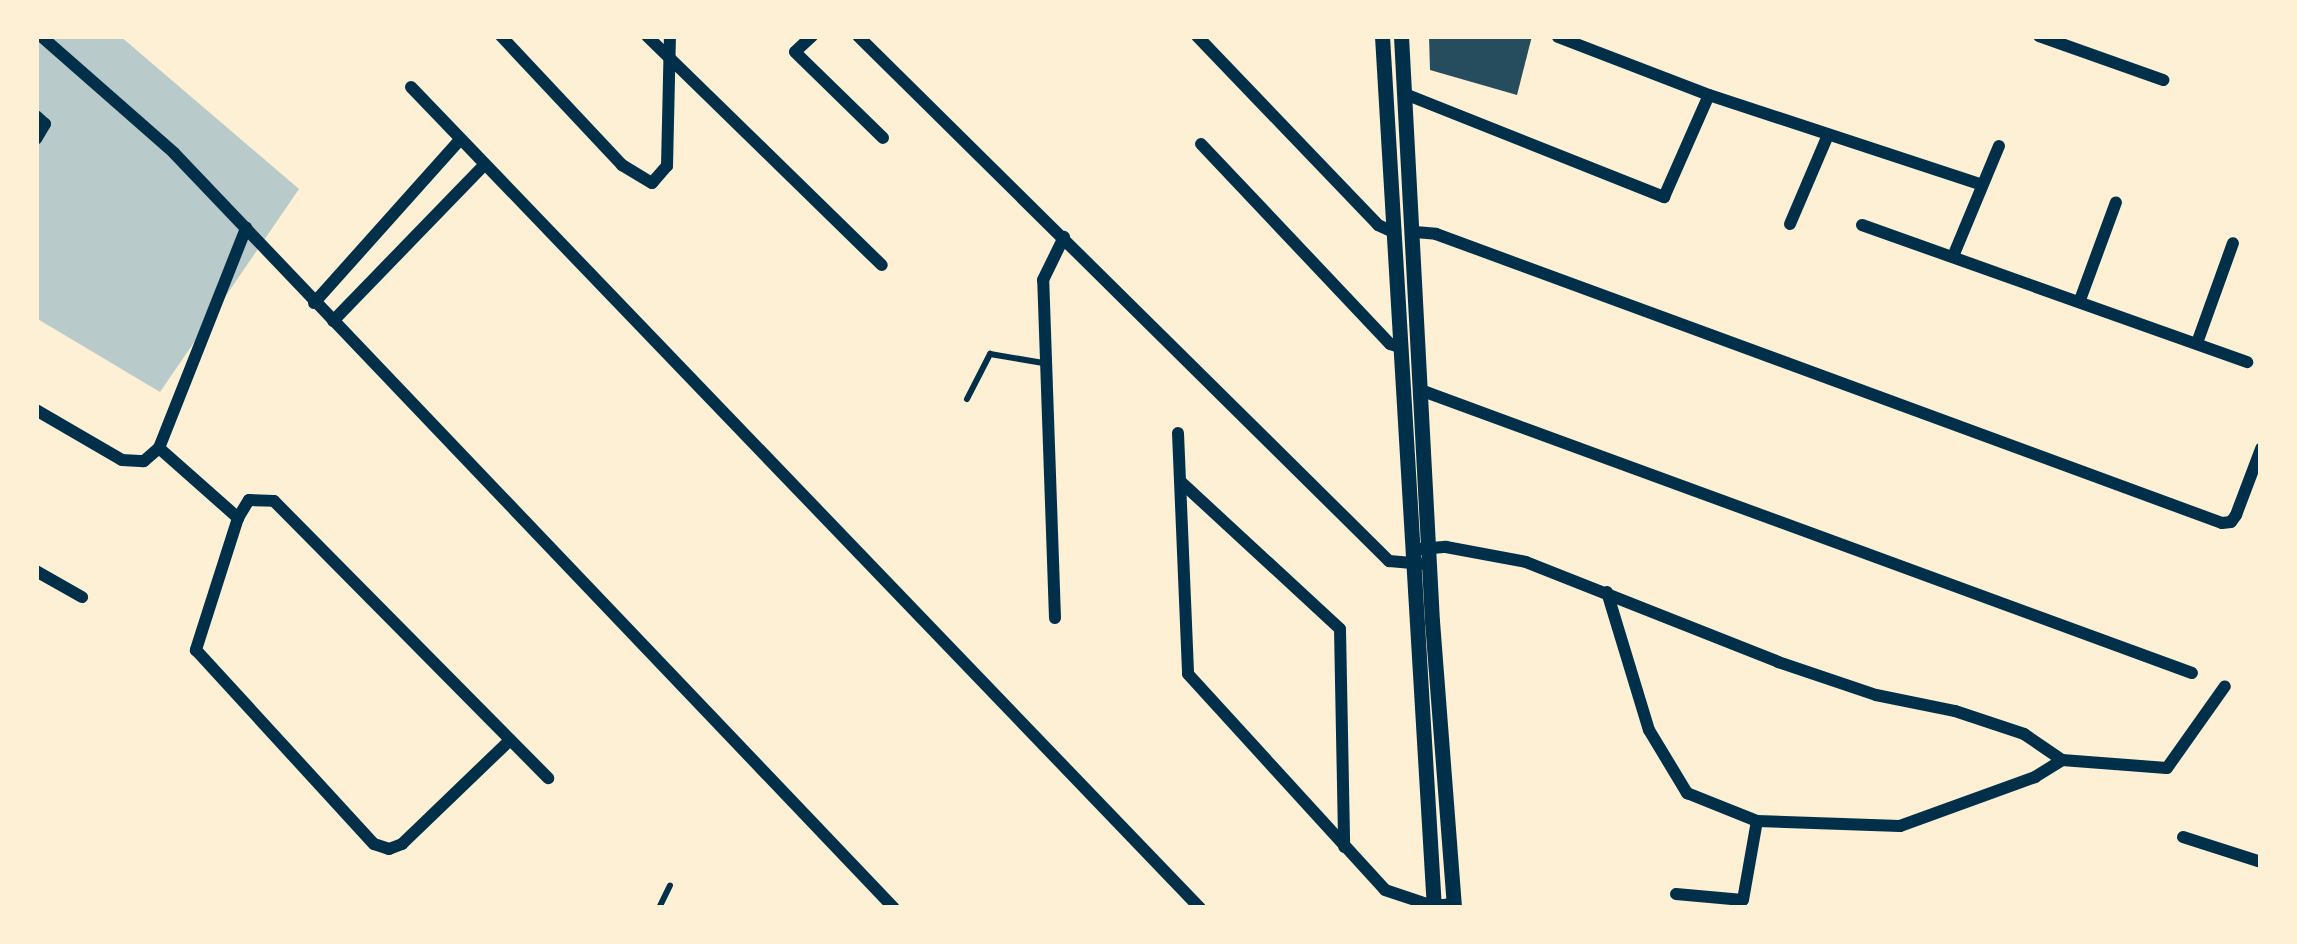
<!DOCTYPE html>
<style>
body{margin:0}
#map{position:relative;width:2297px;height:944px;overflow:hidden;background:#fdf0d5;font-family:"IBM Plex Sans",sans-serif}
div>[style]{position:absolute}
.green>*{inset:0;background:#b9caca}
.building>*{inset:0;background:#264d5e}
.service>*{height:6px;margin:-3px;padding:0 3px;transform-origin:3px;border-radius:3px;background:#003049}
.minor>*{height:12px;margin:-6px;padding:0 6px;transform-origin:6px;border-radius:6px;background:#003049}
.tertiary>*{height:15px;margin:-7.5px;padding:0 7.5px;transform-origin:7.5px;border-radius:7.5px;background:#003049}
span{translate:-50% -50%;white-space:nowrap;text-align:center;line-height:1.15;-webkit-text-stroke:9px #fdf0d5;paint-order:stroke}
.frame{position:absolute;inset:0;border:39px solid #fdf0d5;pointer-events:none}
</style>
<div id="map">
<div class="green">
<div style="clip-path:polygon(36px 36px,120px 36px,299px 189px,160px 392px,36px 318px)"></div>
</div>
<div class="building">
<div style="clip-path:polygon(1429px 36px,1532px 36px,1517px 95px,1430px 70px)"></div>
</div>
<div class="service">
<div style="left:967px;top:399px;width:51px;rotate:-62.9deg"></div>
<div style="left:990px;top:354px;width:54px;rotate:9.6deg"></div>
<div style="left:659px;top:908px;width:25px;rotate:-64deg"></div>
</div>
<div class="minor">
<div style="left:41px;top:36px;width:177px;rotate:41.3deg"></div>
<div style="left:174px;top:153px;width:1043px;rotate:46.36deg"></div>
<div style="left:501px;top:36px;width:177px;rotate:46.8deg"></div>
<div style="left:622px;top:165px;width:35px;rotate:31deg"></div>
<div style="left:652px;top:183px;width:23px;rotate:-49deg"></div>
<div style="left:667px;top:166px;width:130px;rotate:-88.7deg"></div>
<div style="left:647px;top:36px;width:328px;rotate:44.3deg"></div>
<div style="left:812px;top:36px;width:23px;rotate:137deg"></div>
<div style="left:795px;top:52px;width:123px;rotate:44.3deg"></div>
<div style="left:858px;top:36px;width:747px;rotate:44.67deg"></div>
<div style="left:1389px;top:561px;width:32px;rotate:5deg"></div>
<div style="left:1197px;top:36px;width:262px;rotate:46.2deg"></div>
<div style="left:1378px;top:225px;width:17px;rotate:25deg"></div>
<div style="left:2039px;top:36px;width:132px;rotate:19.5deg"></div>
<div style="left:1558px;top:37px;width:162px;rotate:21deg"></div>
<div style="left:1709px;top:95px;width:284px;rotate:18.2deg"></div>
<div style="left:411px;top:87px;width:1139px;rotate:46.14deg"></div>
<div style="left:1405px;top:94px;width:279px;rotate:21.7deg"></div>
<div style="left:1664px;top:197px;width:111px;rotate:-66.2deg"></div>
<div style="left:36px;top:116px;width:12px;rotate:42deg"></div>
<div style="left:45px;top:124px;width:17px;rotate:121deg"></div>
<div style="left:1201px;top:144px;width:275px;rotate:46.6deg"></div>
<div style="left:1390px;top:344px;width:10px;rotate:17deg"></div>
<div style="left:1790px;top:224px;width:97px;rotate:-66.9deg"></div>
<div style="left:1862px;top:225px;width:409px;rotate:19.6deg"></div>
<div style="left:1415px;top:232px;width:21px;rotate:5deg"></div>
<div style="left:1436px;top:234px;width:837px;rotate:20.19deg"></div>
<div style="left:2222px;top:523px;width:9px;rotate:-6deg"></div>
<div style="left:2231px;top:522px;width:9px;rotate:-54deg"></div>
<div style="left:2236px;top:515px;width:71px;rotate:-69.3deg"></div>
<div style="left:1954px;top:254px;width:117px;rotate:-67.4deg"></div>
<div style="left:2080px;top:300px;width:104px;rotate:-69.8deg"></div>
<div style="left:314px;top:303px;width:217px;rotate:-48.2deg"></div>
<div style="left:333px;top:321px;width:216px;rotate:-45.9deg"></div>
<div style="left:2197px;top:343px;width:106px;rotate:-70.2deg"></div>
<div style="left:1423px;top:391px;width:819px;rotate:20.14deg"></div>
<div style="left:36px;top:410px;width:99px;rotate:30.2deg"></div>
<div style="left:122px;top:460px;width:22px;rotate:3deg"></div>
<div style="left:144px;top:461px;width:20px;rotate:-41deg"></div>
<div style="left:159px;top:448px;width:237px;rotate:-68.4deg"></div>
<div style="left:1178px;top:433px;width:241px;rotate:87.6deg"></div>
<div style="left:1188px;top:674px;width:292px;rotate:47.6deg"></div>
<div style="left:1385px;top:890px;width:51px;rotate:18.4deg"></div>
<div style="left:1433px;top:906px;width:20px;rotate:-6deg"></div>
<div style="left:159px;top:448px;width:106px;rotate:41.5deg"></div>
<div style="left:238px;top:518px;width:21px;rotate:-59deg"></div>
<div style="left:249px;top:500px;width:25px;rotate:2deg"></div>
<div style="left:274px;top:501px;width:390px;rotate:45.3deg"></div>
<div style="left:1182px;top:483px;width:215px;rotate:42.7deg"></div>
<div style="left:1340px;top:629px;width:218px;rotate:88.9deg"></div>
<div style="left:238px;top:518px;width:139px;rotate:107.7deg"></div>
<div style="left:196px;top:650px;width:263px;rotate:47.5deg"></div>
<div style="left:374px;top:844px;width:16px;rotate:18deg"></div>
<div style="left:389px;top:849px;width:14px;rotate:-21deg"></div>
<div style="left:402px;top:844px;width:150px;rotate:-43.9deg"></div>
<div style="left:1421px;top:549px;width:25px;rotate:-5deg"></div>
<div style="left:1446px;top:547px;width:81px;rotate:10.6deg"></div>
<div style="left:1526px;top:562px;width:271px;rotate:21.6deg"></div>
<div style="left:1778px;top:662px;width:103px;rotate:18.6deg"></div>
<div style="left:1876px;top:695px;width:81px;rotate:11.4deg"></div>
<div style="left:1955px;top:711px;width:73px;rotate:18.4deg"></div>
<div style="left:2024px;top:734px;width:46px;rotate:34.4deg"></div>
<div style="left:2062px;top:760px;width:105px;rotate:4.4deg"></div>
<div style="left:2167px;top:768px;width:100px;rotate:-54.7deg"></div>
<div style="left:36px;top:571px;width:53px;rotate:29.5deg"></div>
<div style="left:1607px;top:592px;width:144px;rotate:73.1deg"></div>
<div style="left:1649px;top:730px;width:74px;rotate:58.9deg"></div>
<div style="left:1687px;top:793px;width:75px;rotate:21.8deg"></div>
<div style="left:1757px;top:821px;width:143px;rotate:2deg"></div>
<div style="left:1900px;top:826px;width:144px;rotate:-19.9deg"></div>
<div style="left:2035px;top:777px;width:32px;rotate:-32deg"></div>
<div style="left:1055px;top:618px;width:338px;rotate:-92deg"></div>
<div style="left:1043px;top:280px;width:48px;rotate:-64deg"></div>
<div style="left:2183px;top:837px;width:82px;rotate:17.8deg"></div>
<div style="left:1676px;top:894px;width:67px;rotate:5.1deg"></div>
<div style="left:1743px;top:900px;width:80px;rotate:-80deg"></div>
</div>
<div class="tertiary">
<div style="left:1382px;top:36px;width:874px;rotate:86.59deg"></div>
<div style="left:1401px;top:36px;width:586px;rotate:86.97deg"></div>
<div style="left:1432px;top:621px;width:288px;rotate:85.6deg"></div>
</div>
<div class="frame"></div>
</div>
